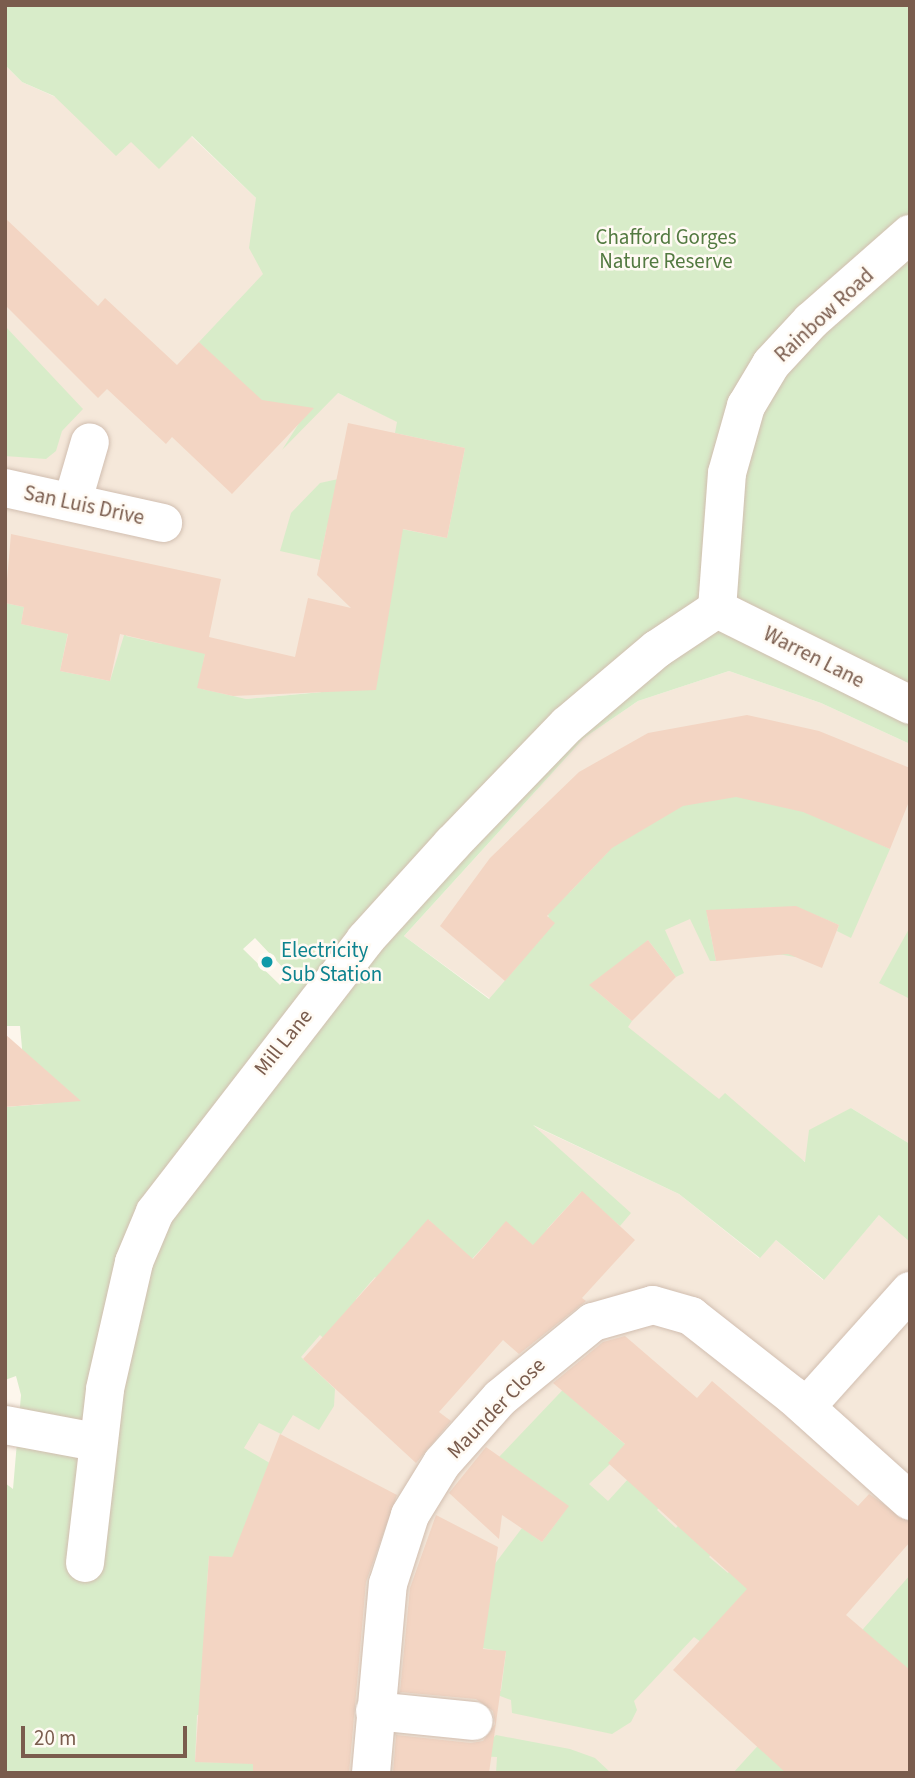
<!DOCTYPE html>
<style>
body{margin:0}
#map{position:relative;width:915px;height:1778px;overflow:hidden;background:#fdf6ec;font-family:"Source Sans 3",sans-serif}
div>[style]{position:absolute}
.residential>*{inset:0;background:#f5e8da}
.green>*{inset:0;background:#d8ecc9}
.building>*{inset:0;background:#f3d5c3}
.roads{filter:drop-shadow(0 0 2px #d1beb0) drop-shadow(0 0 2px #d1beb0)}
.minor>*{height:38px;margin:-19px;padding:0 19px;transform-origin:19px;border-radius:19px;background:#fff}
.dots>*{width:19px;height:19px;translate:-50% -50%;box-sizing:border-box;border:4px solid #fffaf3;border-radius:50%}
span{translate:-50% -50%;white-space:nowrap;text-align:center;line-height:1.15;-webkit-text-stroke:5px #fffaf3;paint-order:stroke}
.park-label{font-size:21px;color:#537a41}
.street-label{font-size:21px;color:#7a5c4d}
.culture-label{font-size:21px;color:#0d838f}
.left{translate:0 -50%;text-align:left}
.frame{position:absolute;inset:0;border:7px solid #7a5c4d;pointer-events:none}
.scale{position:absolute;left:21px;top:1726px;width:166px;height:32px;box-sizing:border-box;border:4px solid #7a5c4d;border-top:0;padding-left:9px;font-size:21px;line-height:24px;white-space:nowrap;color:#7a5c4d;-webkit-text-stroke:5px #fffaf3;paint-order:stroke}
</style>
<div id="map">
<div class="residential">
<div style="clip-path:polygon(5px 65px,22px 82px,145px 137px,191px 136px,256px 198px,338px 393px,398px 422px,490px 417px,540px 488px,322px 692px,246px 699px,5px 691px)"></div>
<div style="clip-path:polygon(729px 671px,821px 703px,910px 744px,910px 1144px,851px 1108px,806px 1162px,489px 998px,404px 936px,584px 738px,638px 701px)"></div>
<div style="clip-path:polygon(530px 1124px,679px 1194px,759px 1258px,776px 1240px,823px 1280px,879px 1215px,910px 1211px,910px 1773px,138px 1773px,153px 1487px)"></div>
</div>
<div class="green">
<div style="clip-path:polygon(evenodd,5px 5px,910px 5px,910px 744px,821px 703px,729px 671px,638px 701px,584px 738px,404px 936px,489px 999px,521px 962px,515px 956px,549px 916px,528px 898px,570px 892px,607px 853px,656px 783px,746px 795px,817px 815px,890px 849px,851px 938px,837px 931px,839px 925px,813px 914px,795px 957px,778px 954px,776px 907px,733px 910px,707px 915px,716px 961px,710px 961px,690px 919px,665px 930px,684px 973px,676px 977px,648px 940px,595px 990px,632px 1021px,628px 1027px,719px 1099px,725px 1093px,805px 1162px,809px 1130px,851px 1108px,910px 1144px,910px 1242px,879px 1215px,824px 1280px,776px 1240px,760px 1258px,679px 1194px,533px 1125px,631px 1213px,620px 1226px,581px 1192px,547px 1229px,542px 1253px,506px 1222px,470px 1261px,429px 1220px,409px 1309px,375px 1277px,356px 1299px,391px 1329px,365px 1376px,320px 1335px,301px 1357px,335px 1389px,334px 1406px,319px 1430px,293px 1415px,281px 1434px,259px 1423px,244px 1448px,285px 1472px,255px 1559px,209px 1556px,207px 1584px,249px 1717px,197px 1715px,195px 1762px,253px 1763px,253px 1773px,5px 1773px,5px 1483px,13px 1489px,21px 1395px,16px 1376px,5px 1380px,5px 1107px,44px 1104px,52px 1093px,24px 1070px,20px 1026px,5px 1026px,5px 603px,24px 607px,21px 624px,59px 632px,71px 618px,60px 671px,110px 681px,129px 619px,126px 636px,162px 644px,209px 635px,198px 688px,246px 699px,322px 692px,382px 625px,327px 526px,320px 560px,280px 551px,291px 513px,320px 483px,352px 476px,361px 521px,447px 538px,465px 448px,395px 433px,397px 422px,338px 393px,282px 450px,301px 420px,267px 411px,199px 342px,263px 274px,249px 248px,256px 198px,192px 136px,159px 169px,131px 142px,116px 156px,54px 96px,22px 82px,5px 65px,5px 5px,255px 938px,289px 974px,280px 985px,243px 949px,255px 938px)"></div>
<div style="clip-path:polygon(5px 326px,83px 409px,62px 431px,56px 451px,46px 459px,5px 456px)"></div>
<div style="clip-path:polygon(910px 927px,910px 999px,879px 983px)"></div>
<div style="clip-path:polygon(594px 1357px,566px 1393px,628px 1447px,589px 1484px,608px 1501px,639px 1467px,687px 1475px,657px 1510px,676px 1528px,708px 1493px,740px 1521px,709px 1557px,728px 1573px,760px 1538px,831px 1666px,910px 1575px,910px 1671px,805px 1773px,733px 1773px,793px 1707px,694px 1637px,634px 1701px,637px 1710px,631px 1722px,612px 1734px,512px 1713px,511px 1700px,479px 1688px,501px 1691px,506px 1652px,482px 1648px,494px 1565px,522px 1528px,542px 1542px,564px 1512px,499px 1457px)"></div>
<div style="clip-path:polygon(496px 1735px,570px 1749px,595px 1758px,611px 1773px,496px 1773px,497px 1757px,475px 1756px)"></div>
</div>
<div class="building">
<div style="clip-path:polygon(5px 218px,98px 306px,105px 298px,177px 365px,199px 342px,262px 400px,314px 408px,232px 494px,172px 437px,166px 444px,107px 389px,98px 398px,5px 305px)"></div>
<div style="clip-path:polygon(348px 423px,465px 448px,447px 538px,403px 529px,376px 690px,233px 696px,197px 688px,205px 654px,120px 634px,110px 681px,60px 671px,68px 634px,21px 624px,24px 607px,5px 603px,11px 534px,221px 579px,209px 637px,295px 657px,308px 598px,351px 608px,317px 575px)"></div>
<div style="clip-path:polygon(747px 715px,819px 731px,910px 768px,910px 799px,890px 849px,803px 812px,736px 797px,683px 806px,612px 848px,547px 916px,555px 923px,505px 981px,440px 926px,490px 858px,579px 772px,648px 733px)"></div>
<div style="clip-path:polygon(796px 906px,839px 925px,822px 968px,788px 954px,716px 961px,706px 910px)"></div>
<div style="clip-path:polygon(648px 940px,676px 977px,632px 1021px,589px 985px)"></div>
<div style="clip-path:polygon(5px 1034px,81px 1101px,5px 1107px)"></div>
<div style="clip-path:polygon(582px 1191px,635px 1240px,582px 1298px,586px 1301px,519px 1354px,503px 1340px,439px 1412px,451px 1421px,416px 1463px,303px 1359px,428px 1219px,473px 1259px,506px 1221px,533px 1245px)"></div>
<div style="clip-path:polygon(625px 1336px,697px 1398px,712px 1381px,858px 1506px,869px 1494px,910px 1522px,910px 1542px,846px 1615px,910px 1670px,910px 1773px,786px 1773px,673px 1670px,747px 1589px,608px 1463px,625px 1444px,553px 1383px,603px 1342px)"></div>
<div style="clip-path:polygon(280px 1434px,397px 1495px,366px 1582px,349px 1773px,253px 1773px,253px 1764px,195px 1762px,209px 1556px,232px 1557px)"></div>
<div style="clip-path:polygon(486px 1447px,569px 1506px,542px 1542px,502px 1515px,499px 1539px,449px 1493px)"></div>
<div style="clip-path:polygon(436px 1515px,498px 1547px,483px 1649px,506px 1651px,489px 1773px,393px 1773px,396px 1735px,471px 1743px,483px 1741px,495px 1724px,493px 1711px,476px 1699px,400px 1692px,410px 1588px)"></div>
</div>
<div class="roads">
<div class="minor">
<div style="left:5px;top:488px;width:162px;rotate:12.5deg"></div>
<div style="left:73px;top:500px;width:60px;rotate:-73.7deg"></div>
<div style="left:717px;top:609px;width:136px;rotate:-85.8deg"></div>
<div style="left:727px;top:473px;width:70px;rotate:-74.2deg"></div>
<div style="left:746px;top:406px;width:49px;rotate:-59.2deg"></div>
<div style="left:771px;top:364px;width:59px;rotate:-47.1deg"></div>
<div style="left:811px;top:321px;width:132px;rotate:-41.3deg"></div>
<div style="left:717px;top:609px;width:216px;rotate:26.4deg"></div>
<div style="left:806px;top:1407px;width:156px;rotate:-48.1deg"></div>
<div style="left:5px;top:1425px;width:93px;rotate:10.6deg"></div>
<div style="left:85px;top:1563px;width:175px;rotate:-83.4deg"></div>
<div style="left:105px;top:1389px;width:130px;rotate:-77.1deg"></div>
<div style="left:134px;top:1262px;width:54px;rotate:-67.2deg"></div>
<div style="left:155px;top:1212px;width:344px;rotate:-52.3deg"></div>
<div style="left:365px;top:940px;width:130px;rotate:-47.8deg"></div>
<div style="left:452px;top:844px;width:165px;rotate:-46deg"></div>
<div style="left:567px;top:725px;width:118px;rotate:-40.2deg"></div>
<div style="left:657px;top:649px;width:72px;rotate:-33.7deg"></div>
<div style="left:375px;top:1711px;width:99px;rotate:5.8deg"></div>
<div style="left:371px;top:1773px;width:190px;rotate:-84.9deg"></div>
<div style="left:388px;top:1584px;width:72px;rotate:-72.3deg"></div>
<div style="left:410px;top:1515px;width:61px;rotate:-58.4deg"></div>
<div style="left:442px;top:1463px;width:87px;rotate:-48.3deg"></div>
<div style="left:500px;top:1398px;width:120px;rotate:-39.3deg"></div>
<div style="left:593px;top:1322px;width:62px;rotate:-15.8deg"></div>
<div style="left:653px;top:1305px;width:40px;rotate:16deg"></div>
<div style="left:691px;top:1316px;width:130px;rotate:38.1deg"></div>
<div style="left:793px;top:1396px;width:157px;rotate:41.9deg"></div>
</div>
</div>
<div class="dots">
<div style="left:267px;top:962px;background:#0f9aa8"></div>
</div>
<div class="park-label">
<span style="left:666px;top:249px">Chafford Gorges<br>Nature Reserve</span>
</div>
<div class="street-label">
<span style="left:824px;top:315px;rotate:-43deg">Rainbow Road</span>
<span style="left:84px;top:505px;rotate:12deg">San Luis Drive</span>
<span style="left:814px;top:657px;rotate:27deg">Warren Lane</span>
<span style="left:283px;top:1042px;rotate:-51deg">Mill Lane</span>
<span style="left:496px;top:1408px;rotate:-46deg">Maunder Close</span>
</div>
<div class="culture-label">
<span class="left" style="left:281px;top:962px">Electricity<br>Sub Station</span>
</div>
<div class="frame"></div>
<div class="scale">20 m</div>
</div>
